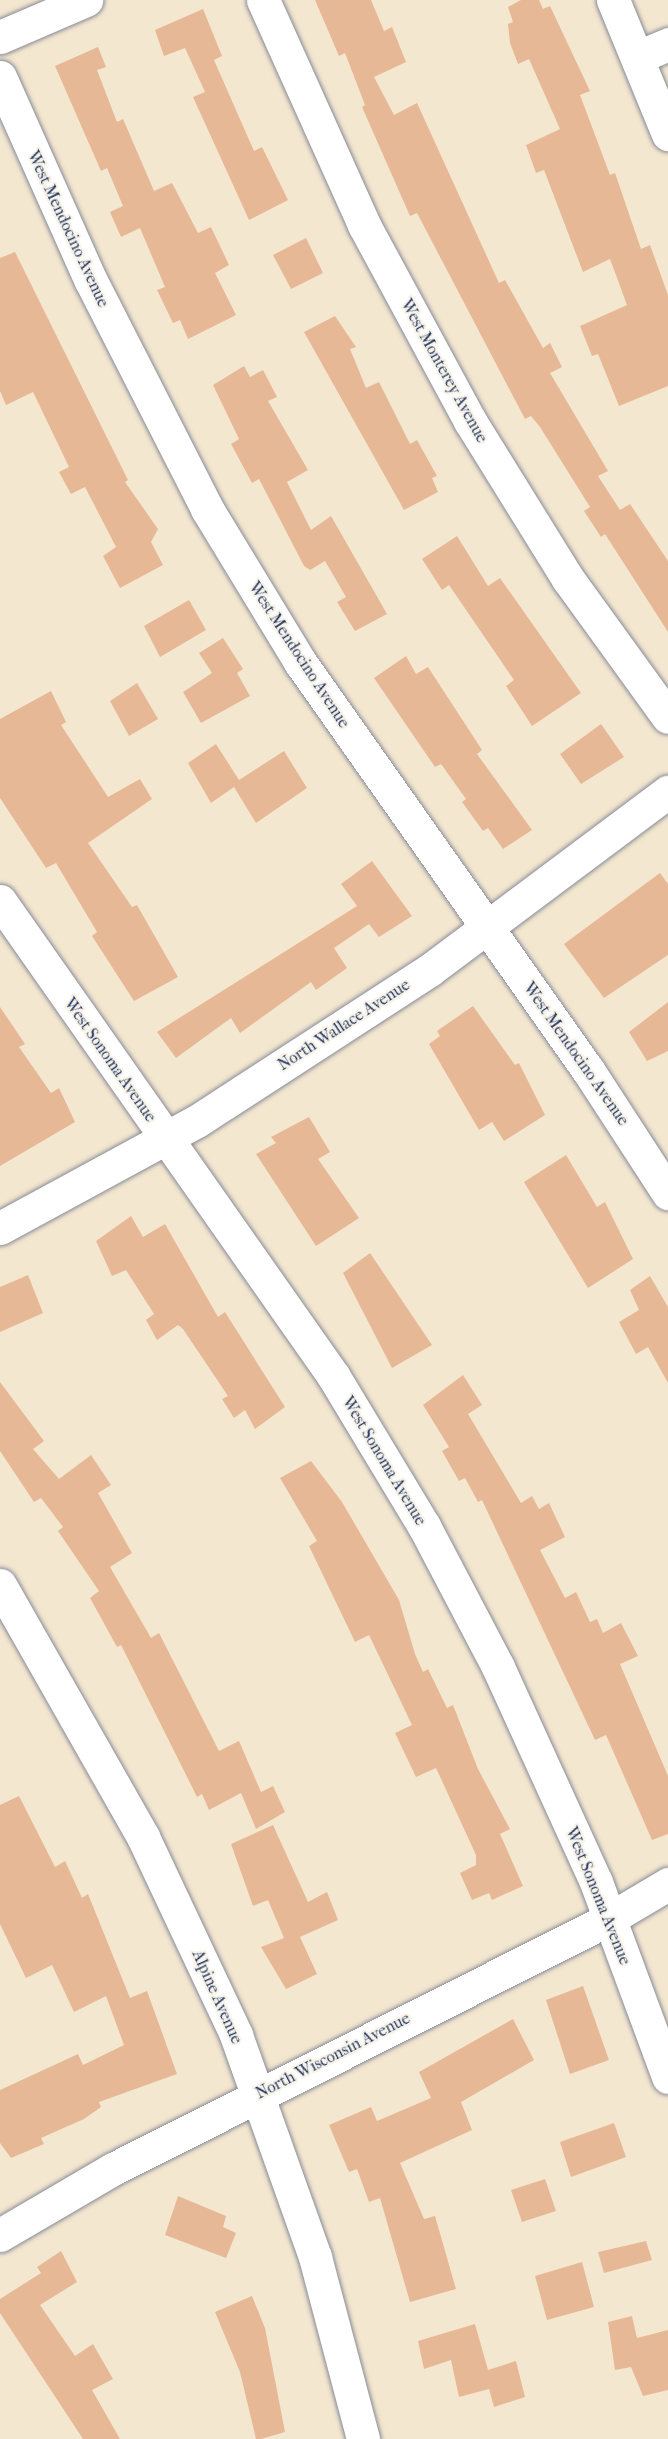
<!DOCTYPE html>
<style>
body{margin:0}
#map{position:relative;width:668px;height:2439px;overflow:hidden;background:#f4e7d0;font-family:"IM FELL French Canon",serif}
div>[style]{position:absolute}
.building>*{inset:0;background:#e7b896}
.roads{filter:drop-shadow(0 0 2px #888b97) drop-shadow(0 0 2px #888b97)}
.minor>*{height:33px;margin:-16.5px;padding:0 16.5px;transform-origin:16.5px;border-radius:16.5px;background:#fff}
span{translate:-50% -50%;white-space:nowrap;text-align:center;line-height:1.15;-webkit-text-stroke:4.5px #f7f3e8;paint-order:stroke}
.street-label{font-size:16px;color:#1b2f5e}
</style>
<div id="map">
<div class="building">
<div style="clip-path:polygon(315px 0,371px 0,384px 31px,392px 27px,406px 62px,374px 77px,394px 115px,417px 103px,499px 283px,505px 280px,543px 348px,550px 343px,562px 367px,550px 373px,608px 471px,598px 476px,620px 510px,630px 504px,668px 561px,668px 632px,605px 534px,601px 537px,584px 511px,590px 507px,540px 427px,531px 416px,525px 419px,417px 213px,410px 216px,362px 107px,365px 105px,345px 53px,339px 56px)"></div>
<div style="clip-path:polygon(521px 0,539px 0,543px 9px,550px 6px,590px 91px,580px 95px,610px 175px,615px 173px,641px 249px,650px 245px,668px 295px,668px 386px,619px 406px,598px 354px,592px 356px,580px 326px,627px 305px,610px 259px,583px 272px,544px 170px,536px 173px,526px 145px,560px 129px,529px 59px,518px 64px,510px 43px,508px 24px,513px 22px,508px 7px)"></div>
<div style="clip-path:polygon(203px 9px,222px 56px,214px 60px,254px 151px,262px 147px,288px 200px,249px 220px,193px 97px,205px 92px,185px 48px,164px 56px,155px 30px)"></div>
<div style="clip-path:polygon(98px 47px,106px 67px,97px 70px,117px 122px,123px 119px,154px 191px,172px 183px,198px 233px,211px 227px,229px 265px,215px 273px,236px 315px,188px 339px,180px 320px,173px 323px,157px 290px,165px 287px,140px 228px,121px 237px,110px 212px,123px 206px,107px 168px,101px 171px,55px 66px)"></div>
<div style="clip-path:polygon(306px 238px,323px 273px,291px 289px,273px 255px)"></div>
<div style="clip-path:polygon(15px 252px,128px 480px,125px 482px,158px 529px,151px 542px,163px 565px,120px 588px,103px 556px,116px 547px,85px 487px,71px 494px,59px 472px,69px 467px,33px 392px,6px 405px,0 391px,0 258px)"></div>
<div style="clip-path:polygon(335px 316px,356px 347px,350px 349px,366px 388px,379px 382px,410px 444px,417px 440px,437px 476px,432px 478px,438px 492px,404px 510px,304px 332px)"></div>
<div style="clip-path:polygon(244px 366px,250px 377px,263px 370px,277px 397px,268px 401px,308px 470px,287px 482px,311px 530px,331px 516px,387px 614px,355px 631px,337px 602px,346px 597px,325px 561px,310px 570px,304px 566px,259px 479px,252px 483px,231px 444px,239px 439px,213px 385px)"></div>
<div style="clip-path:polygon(457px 536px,488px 586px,500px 578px,581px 693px,532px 726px,506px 686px,514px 680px,449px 585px,442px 590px,422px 559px)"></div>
<div style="clip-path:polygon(189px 600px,206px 630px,160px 657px,144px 626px)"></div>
<div style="clip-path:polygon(223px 638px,243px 669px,237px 673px,250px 696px,201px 723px,183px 692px,212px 673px,199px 653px)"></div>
<div style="clip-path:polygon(406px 656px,416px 674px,428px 667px,482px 750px,477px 754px,532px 830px,503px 849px,488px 828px,483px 831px,462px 802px,466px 799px,441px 764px,435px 767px,374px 678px)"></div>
<div style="clip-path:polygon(137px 683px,158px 719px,129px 736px,110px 701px)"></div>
<div style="clip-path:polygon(51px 691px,66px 722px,61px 725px,108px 797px,140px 779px,152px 799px,88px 843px,132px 907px,137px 905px,178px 977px,134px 1001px,92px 936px,97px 932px,56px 863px,46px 868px,0 798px,0 719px)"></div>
<div style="clip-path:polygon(601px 724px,624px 757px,581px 784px,560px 754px)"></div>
<div style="clip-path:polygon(216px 744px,239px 780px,284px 751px,307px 788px,256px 823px,234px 787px,211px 803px,188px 763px)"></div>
<div style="clip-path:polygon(372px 861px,412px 916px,379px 937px,369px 924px,334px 948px,347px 968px,316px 990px,311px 982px,240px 1033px,231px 1018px,176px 1058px,157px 1032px,357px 906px,341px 884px)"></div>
<div style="clip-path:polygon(660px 873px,668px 884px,668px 955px,604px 998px,564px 944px)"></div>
<div style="clip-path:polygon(668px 1002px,668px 1051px,647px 1061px,629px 1032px)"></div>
<div style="clip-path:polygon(473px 1006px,515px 1065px,519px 1063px,545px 1115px,504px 1141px,492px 1122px,479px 1130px,429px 1044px,440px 1036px,437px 1031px)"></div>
<div style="clip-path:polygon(0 1007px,25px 1044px,19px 1047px,51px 1093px,59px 1088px,75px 1122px,0 1166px)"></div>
<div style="clip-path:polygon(309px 1117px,330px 1152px,318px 1159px,359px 1218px,316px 1246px,256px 1154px,276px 1143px,271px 1137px)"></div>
<div style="clip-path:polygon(566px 1155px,597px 1207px,605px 1202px,633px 1259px,588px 1288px,524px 1182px)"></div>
<div style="clip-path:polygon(131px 1216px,143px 1237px,165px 1224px,218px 1317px,225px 1312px,285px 1407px,255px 1429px,245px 1410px,234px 1418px,222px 1399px,228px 1396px,183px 1329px,178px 1325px,157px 1340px,146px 1320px,154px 1314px,126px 1270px,112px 1276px,96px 1241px)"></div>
<div style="clip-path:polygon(370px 1253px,432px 1345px,392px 1368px,343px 1273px)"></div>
<div style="clip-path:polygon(28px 1275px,43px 1313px,0 1332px,0 1287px)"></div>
<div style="clip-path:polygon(650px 1276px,668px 1307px,668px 1383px,648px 1347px,636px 1354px,619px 1322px,639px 1310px,630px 1290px)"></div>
<div style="clip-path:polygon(463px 1375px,482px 1405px,468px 1414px,521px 1503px,532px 1496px,539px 1509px,549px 1503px,565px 1537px,540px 1550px,565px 1598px,576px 1592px,590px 1622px,597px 1619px,603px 1633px,621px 1623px,638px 1656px,620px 1664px,668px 1776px,668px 1834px,652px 1840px,606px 1735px,595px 1740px,482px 1500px,478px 1502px,465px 1478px,459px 1481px,442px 1451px,449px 1447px,423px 1405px)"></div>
<div style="clip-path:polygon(0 1382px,44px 1441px,33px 1449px,59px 1479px,91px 1455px,111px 1485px,98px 1493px,132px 1553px,110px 1567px,151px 1638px,159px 1633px,219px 1751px,239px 1741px,261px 1792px,273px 1786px,285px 1812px,256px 1829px,241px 1793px,209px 1810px,202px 1794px,197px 1797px,121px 1645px,117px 1647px,90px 1598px,99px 1591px,58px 1531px,63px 1527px,41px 1498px,34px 1502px,0 1451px)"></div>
<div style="clip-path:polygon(311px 1461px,342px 1502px,399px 1600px,415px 1654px,423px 1672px,428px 1669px,447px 1708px,453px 1705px,478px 1769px,510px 1829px,500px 1834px,523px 1886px,492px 1900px,489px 1893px,472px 1900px,460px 1873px,476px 1865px,476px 1855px,436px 1768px,416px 1777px,395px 1733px,412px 1725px,369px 1635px,355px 1642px,309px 1546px,317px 1541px,280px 1478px)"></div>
<div style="clip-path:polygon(19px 1796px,55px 1867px,65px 1861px,82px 1898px,88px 1894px,130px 1998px,147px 1991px,177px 2074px,99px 2102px,101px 2107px,84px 2119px,41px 2138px,44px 2144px,11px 2158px,0 2143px,0 2090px,78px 2054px,83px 2065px,124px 2045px,106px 1996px,74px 2012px,52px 1965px,26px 1978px,0 1924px,0 1805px)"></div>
<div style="clip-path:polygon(273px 1825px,308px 1902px,327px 1892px,338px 1920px,300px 1937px,317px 1974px,286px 1989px,261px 1947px,284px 1938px,268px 1900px,253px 1906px,231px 1844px)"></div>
<div style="clip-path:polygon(583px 1986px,609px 2060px,570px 2074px,546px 2000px)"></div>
<div style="clip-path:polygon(513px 2019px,534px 2060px,461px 2102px,472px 2130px,400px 2163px,424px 2219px,435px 2216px,456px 2289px,410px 2302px,380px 2198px,369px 2202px,357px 2169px,349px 2172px,329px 2125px,371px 2107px,377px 2121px,431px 2098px,419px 2072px)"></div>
<div style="clip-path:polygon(614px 2123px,626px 2157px,571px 2177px,560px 2142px)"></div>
<div style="clip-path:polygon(545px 2179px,556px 2211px,522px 2222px,511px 2190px)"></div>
<div style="clip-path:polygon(178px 2196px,226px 2216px,223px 2227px,236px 2233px,226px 2258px,165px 2235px)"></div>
<div style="clip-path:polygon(646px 2241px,652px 2260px,604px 2273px,598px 2252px)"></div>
<div style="clip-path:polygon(61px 2251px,77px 2282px,40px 2305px,75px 2356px,93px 2344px,113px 2379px,92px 2390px,120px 2439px,83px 2439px,0 2313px,0 2299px,41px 2273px,37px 2267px)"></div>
<div style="clip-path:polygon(582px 2262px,594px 2307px,547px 2320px,535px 2276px)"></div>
<div style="clip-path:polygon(252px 2296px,265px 2328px,285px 2432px,261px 2439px,256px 2439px,240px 2372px,215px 2312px)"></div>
<div style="clip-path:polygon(632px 2316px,637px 2338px,668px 2330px,668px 2390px,643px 2396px,631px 2367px,615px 2370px,608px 2322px)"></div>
<div style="clip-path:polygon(475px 2324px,488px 2370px,516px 2361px,525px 2397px,494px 2407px,489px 2389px,459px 2397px,451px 2360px,424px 2369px,418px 2341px)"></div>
</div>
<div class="roads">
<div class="minor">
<div style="left:263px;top:0;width:247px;rotate:65.8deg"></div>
<div style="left:364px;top:225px;width:223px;rotate:61.6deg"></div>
<div style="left:470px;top:421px;width:186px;rotate:58.2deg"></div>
<div style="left:568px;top:579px;width:170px;rotate:54.1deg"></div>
<div style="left:613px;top:0;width:145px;rotate:67.7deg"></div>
<div style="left:0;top:37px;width:94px;rotate:-23.3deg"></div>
<div style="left:638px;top:57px;width:33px;rotate:-23deg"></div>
<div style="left:0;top:77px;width:223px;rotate:66deg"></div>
<div style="left:91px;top:281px;width:256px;rotate:63deg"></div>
<div style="left:207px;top:509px;width:179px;rotate:58.7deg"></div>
<div style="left:300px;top:662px;width:499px;rotate:54.8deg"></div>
<div style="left:588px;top:1070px;width:147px;rotate:57deg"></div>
<div style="left:0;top:901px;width:581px;rotate:54.94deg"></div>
<div style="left:334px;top:1377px;width:174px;rotate:58.9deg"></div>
<div style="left:424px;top:1526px;width:159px;rotate:62.3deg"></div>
<div style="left:498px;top:1667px;width:236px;rotate:65.5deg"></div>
<div style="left:596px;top:1882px;width:208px;rotate:69.7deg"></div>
<div style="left:0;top:1228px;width:224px;rotate:-28.5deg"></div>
<div style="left:197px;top:1121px;width:279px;rotate:-33deg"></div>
<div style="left:431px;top:969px;width:296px;rotate:-36.8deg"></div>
<div style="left:0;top:1585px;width:290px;rotate:60.4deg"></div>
<div style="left:143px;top:1837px;width:219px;rotate:64.8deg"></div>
<div style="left:236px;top:2035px;width:236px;rotate:70.4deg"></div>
<div style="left:315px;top:2257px;width:188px;rotate:75.2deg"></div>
<div style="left:0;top:2235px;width:131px;rotate:-30.3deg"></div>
<div style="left:113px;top:2169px;width:555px;rotate:-26.75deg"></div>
<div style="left:609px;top:1919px;width:69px;rotate:-30.7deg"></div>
</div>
</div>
<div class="street-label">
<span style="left:68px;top:229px;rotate:65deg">West Mendocino Avenue</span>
<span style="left:444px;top:371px;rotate:61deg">West Monterey Avenue</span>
<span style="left:299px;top:655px;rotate:57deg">West Mendocino Avenue</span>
<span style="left:344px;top:1025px;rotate:-33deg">North Wallace Avenue</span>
<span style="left:576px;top:1054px;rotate:55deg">West Mendocino Avenue</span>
<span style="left:110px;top:1060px;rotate:55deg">West Sonoma Avenue</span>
<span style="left:384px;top:1461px;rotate:59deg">West Sonoma Avenue</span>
<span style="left:598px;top:1896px;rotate:68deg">West Sonoma Avenue</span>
<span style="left:217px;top:1997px;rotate:66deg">Alpine Avenue</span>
<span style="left:333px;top:2056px;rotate:-27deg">North Wisconsin Avenue</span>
</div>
</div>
